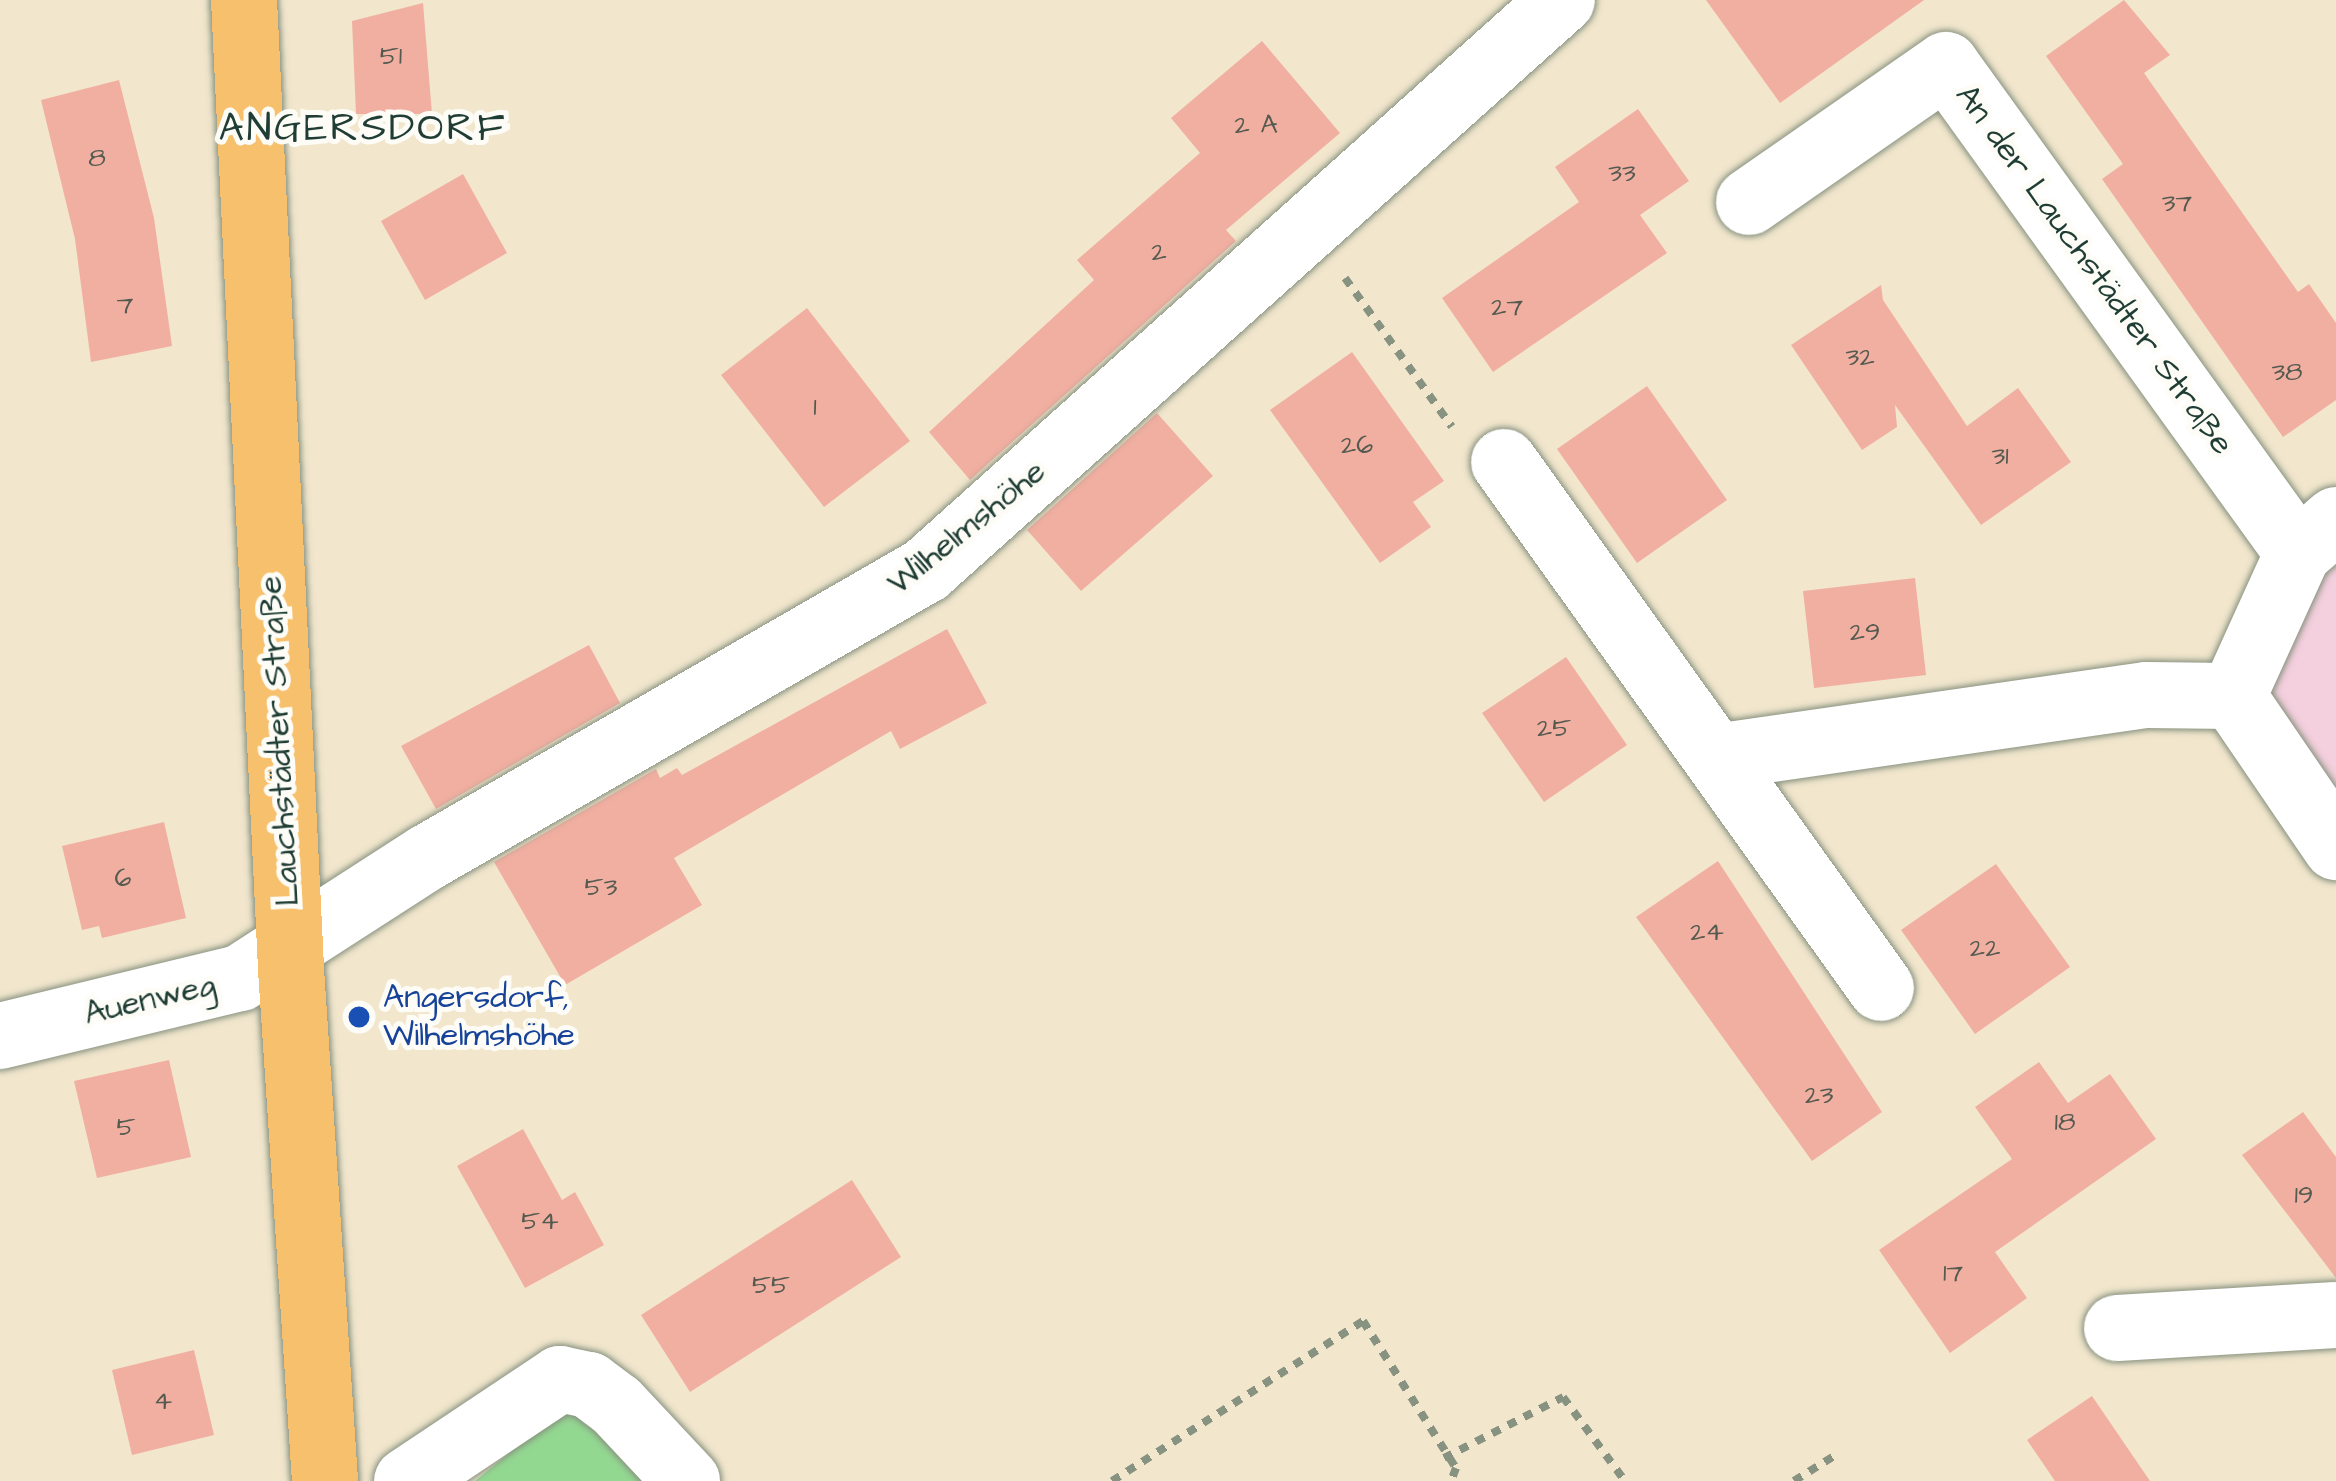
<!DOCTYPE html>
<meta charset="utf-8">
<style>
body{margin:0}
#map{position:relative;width:2336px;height:1481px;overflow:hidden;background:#f2e7cd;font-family:"Architects Daughter",sans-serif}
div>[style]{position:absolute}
.built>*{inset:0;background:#f4cfdd}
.green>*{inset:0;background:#93d891}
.building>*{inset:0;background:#f1afa1}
.path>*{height:8px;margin-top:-4px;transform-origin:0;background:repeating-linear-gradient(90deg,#889280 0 9px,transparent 0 18px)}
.roads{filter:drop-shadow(0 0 3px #889280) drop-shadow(0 0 3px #889280)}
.minor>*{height:66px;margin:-33px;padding:0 33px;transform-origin:33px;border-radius:33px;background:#fff}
.major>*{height:66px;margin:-33px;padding:0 33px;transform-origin:33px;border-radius:33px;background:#f7c06c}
.dots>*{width:33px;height:33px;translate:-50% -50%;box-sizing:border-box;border:6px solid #fdfcf7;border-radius:50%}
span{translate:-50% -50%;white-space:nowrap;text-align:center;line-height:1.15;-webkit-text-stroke:10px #fdfcf7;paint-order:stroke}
.number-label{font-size:27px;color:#545a4f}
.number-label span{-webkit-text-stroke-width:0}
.street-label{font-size:33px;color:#1f3d34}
.transit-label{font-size:33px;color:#164399}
.left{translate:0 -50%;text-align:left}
.quarter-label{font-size:39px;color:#1f3d34;letter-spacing:3px}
</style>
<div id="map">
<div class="built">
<div style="clip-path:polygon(2336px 516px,2336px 844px,2233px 696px)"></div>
</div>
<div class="green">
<div style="clip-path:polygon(572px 1402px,669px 1481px,475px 1481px)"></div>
</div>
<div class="building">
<div style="clip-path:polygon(1706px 0,1924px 0,1780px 103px)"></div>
<div style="clip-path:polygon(2124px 0,2170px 55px,2144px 73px,2298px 292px,2309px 284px,2336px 323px,2336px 400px,2283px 437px,2102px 179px,2123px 164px,2046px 56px)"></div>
<div style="clip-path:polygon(423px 3px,432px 114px,356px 114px,352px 21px)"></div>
<div style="clip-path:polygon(1262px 41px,1340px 133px,1226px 230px,1236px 241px,970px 480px,929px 432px,1094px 280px,1077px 260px,1200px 153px,1171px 118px)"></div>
<div style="clip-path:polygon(119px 80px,154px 218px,172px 346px,91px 362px,75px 239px,41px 100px)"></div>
<div style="clip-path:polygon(1638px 109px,1689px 181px,1640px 215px,1667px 253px,1493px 372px,1442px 298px,1579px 202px,1555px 167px)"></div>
<div style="clip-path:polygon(463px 174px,507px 253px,425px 300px,381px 221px)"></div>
<div style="clip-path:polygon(1881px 285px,1883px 300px,1967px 426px,2018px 388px,2071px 462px,1981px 525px,1895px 405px,1897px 427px,1862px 450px,1791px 345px)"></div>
<div style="clip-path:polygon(807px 308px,910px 441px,824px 507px,721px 375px)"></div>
<div style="clip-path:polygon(1352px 352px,1444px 481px,1413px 502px,1431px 527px,1380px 563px,1270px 410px)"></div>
<div style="clip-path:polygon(1647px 386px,1727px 500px,1637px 563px,1557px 449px)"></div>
<div style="clip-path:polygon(1157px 413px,1213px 476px,1081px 591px,1027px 530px)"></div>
<div style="clip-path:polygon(1915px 578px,1926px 675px,1814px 688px,1803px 591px)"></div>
<div style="clip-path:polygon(947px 629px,987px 703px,900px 749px,891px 731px,674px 858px,702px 905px,565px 985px,494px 862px,656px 769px,660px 778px,677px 768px,682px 775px)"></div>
<div style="clip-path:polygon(589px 645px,620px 703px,436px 809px,401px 746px)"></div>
<div style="clip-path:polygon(1566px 657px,1627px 745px,1544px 802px,1482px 713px)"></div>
<div style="clip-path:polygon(164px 822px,186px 918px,102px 938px,99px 926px,82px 930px,62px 846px)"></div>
<div style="clip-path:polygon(1718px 861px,1882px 1112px,1812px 1161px,1636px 917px)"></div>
<div style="clip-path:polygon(1996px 864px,2070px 967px,1975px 1034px,1901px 930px)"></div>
<div style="clip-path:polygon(169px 1060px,191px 1157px,97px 1178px,74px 1081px)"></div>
<div style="clip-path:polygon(2039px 1062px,2068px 1103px,2110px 1074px,2156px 1139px,1995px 1252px,2027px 1298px,1950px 1353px,1879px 1250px,2012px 1159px,1975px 1107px)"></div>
<div style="clip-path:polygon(2303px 1112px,2336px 1157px,2336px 1278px,2242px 1155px)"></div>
<div style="clip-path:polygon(523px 1129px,562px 1200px,575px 1192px,604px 1245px,525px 1288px,457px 1166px)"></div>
<div style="clip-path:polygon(852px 1180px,901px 1257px,690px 1392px,641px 1315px)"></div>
<div style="clip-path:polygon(194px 1350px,214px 1435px,132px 1455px,112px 1370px)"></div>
<div style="clip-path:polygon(2092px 1396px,2150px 1481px,2055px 1481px,2027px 1440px)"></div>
</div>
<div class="path">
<div style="left:1345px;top:278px;width:183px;rotate:54.3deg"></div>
<div style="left:1444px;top:1458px;width:134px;rotate:-27.1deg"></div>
<div style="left:1563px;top:1397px;width:104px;rotate:53.6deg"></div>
<div style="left:1112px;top:1481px;width:298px;rotate:-32.5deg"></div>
<div style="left:1363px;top:1321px;width:174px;rotate:57.7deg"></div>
<div style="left:1456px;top:1468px;width:14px;rotate:111deg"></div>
<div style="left:1794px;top:1481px;width:47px;rotate:-32deg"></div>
</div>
<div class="roads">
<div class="minor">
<div style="left:1749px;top:202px;width:240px;rotate:-34.8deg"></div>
<div style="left:1946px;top:65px;width:602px;rotate:54.2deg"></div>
<div style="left:1504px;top:462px;width:647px;rotate:54.37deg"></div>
<div style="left:2336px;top:520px;width:50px;rotate:139deg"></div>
<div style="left:2298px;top:553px;width:157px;rotate:114.4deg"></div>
<div style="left:2233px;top:696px;width:183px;rotate:55.7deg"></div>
<div style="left:1716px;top:757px;width:435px;rotate:-8.2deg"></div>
<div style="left:2147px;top:695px;width:86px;rotate:0.7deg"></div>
<div style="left:0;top:1036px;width:247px;rotate:-13.6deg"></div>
<div style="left:240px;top:978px;width:224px;rotate:-32.8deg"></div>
<div style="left:428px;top:857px;width:575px;rotate:-29.96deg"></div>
<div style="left:926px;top:570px;width:854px;rotate:-41.87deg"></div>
<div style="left:2117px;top:1328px;width:219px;rotate:-3.4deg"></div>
<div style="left:407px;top:1481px;width:184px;rotate:-33.7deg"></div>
<div style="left:560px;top:1379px;width:30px;rotate:12deg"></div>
<div style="left:589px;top:1385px;width:34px;rotate:37deg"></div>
<div style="left:616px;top:1405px;width:104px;rotate:46.9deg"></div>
</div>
<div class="major">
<div style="left:244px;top:0;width:970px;rotate:87.22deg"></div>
<div style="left:291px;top:969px;width:513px;rotate:86.2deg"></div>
</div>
</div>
<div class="dots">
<div style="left:359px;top:1017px;background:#1a4fb4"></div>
</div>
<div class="number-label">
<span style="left:391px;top:57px">51</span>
<span style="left:1256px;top:126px">2 A</span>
<span style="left:97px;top:159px">8</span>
<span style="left:1622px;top:174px">33</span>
<span style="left:2177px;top:204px">37</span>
<span style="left:1159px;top:253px">2</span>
<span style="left:125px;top:306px">7</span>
<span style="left:1507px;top:308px">27</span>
<span style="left:1860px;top:358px">32</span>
<span style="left:2287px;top:373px">38</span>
<span style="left:815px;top:408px">1</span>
<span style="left:1357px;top:446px">26</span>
<span style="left:2000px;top:457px">31</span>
<span style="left:1865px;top:633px">29</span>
<span style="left:1554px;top:729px">25</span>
<span style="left:123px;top:879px">6</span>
<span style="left:601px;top:888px">53</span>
<span style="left:1707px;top:933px">24</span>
<span style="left:1985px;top:949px">22</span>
<span style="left:1819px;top:1096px">23</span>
<span style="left:2065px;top:1123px">18</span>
<span style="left:126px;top:1128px">5</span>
<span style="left:2304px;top:1196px">19</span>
<span style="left:540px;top:1222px">54</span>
<span style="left:1953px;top:1274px">17</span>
<span style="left:771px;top:1286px">55</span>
<span style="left:163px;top:1402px">4</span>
</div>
<div class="street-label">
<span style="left:2094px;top:270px;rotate:54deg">An der Lauchstädter Straße</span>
<span style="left:967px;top:528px;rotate:-39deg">Wilhelmshöhe</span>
<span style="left:280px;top:741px;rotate:-93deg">Lauchstädter Straße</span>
<span style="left:150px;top:1000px;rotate:-13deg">Auenweg</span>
</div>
<div class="transit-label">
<span class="left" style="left:383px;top:1017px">Angersdorf,<br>Wilhelmshöhe</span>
</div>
<div class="quarter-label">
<span style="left:363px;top:129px">ANGERSDORF</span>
</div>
</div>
